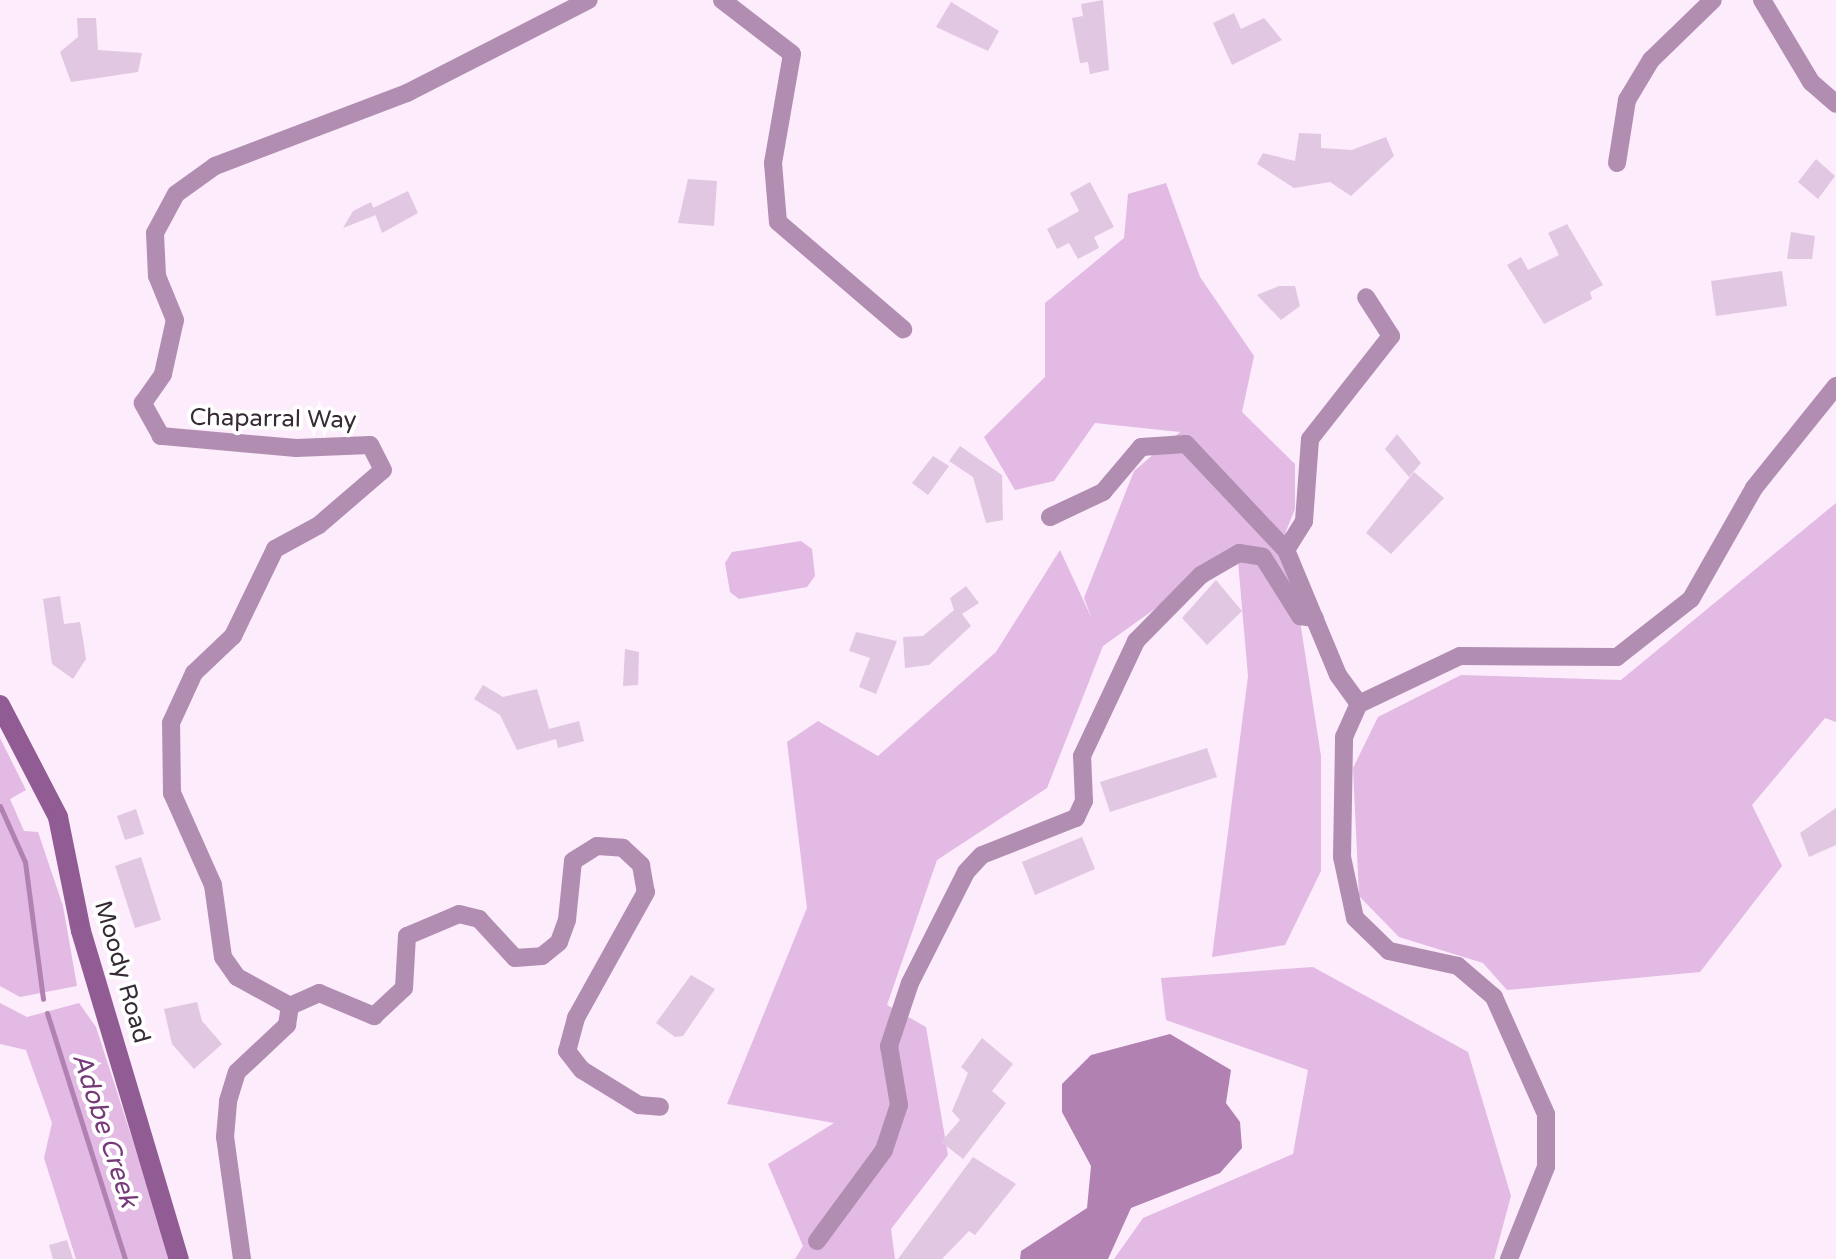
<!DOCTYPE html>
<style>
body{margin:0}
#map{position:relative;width:1836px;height:1259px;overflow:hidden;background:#fcecfc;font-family:"Varela Round",sans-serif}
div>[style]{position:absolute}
.green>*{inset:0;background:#e2bae3}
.water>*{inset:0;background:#b181b2}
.stream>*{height:5px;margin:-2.5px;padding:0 2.5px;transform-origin:2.5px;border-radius:2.5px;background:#b181b2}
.building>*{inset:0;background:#e2c7e2}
.street>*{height:18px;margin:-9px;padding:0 9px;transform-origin:9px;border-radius:9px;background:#b18db2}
.secondary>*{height:20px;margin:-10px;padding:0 10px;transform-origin:10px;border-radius:10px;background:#905c93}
span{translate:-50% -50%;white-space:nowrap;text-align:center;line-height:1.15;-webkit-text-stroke:8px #fff;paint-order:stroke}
.street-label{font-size:24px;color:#352a35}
.water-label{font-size:26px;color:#763a79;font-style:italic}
</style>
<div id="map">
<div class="green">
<div style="clip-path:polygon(1166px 183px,1200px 277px,1254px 356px,1242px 412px,1295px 464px,1295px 509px,1286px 531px,1321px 756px,1321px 871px,1285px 945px,1212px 957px,1248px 676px,1237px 550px,1103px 646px,1047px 788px,937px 860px,887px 1005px,926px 1027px,948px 1155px,891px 1229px,895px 1259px,795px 1259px,803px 1246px,768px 1164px,834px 1123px,727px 1104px,807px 908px,787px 742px,818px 721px,878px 756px,996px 652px,1060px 550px,1092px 619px,1084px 598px,1134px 471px,1180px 432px,1095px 423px,1054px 481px,1015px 490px,984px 437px,1045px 377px,1045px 303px,1124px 238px,1128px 194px)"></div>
<div style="clip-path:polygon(1836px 503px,1836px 722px,1825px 718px,1752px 805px,1782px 866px,1700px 972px,1507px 990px,1483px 963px,1399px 937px,1359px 896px,1353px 768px,1378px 717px,1461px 675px,1621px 680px)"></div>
<div style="clip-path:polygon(801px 541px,812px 549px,815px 576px,807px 587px,739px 599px,730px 592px,725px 563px,732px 552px)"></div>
<div style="clip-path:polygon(0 738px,26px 790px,10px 799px,24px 831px,38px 832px,63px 906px,77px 986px,20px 997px,0 986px)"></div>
<div style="clip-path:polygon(1313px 967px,1468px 1052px,1511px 1196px,1494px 1259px,1114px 1259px,1143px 1218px,1293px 1154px,1308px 1070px,1166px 1020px,1161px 978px)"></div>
<div style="clip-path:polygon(0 1003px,27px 1017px,79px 1003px,96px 1027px,171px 1259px,76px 1259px,44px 1158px,52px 1123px,26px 1050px,0 1044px)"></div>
</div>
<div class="water">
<div style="clip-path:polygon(1170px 1034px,1231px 1070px,1226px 1103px,1240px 1122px,1242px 1148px,1220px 1173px,1131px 1208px,1108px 1259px,1020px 1259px,1021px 1251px,1087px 1208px,1091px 1166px,1062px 1112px,1062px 1084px,1091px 1055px)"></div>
</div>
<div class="stream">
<div style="left:0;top:806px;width:61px;rotate:65.9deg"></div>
<div style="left:25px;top:862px;width:138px;rotate:82.5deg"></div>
<div style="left:47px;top:1013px;width:258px;rotate:72.4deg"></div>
</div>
<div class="building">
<div style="clip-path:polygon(1103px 0,1109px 70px,1090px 74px,1088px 62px,1080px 63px,1072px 18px,1083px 16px,1081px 4px)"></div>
<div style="clip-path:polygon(951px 2px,999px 31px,988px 51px,936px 27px)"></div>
<div style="clip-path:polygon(1234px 13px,1241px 29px,1264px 18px,1282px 40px,1232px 65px,1213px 23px)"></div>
<div style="clip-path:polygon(77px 18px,96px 18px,98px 50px,142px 53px,138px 72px,71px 82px,60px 52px,78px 37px)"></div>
<div style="clip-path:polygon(1299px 133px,1321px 134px,1321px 148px,1352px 150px,1386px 137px,1394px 156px,1351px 196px,1330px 182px,1294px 188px,1257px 164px,1263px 153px,1295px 161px)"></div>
<div style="clip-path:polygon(1816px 159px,1835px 176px,1818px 199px,1798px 182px)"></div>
<div style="clip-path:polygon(688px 179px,717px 181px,714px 226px,678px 223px)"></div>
<div style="clip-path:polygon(1090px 182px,1114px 227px,1094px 237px,1099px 248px,1078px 259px,1069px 243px,1057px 249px,1047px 229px,1079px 211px,1070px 193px)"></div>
<div style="clip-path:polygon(408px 191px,418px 213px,382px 233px,373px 208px)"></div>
<div style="clip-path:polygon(371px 202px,376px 215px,343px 228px,353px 211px)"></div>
<div style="clip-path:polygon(1567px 224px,1603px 285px,1590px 292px,1592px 299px,1544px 324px,1507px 265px,1521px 257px,1528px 270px,1559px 255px,1548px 233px)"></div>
<div style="clip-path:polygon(1791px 232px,1815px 236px,1812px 259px,1787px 259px)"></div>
<div style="clip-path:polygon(1782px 271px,1787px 306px,1716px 316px,1711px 281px)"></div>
<div style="clip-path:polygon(1279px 286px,1295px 286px,1300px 306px,1281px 320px,1257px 295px)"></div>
<div style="clip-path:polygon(1397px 434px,1421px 463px,1409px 477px,1385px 449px)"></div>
<div style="clip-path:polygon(960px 446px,1002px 475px,1003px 520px,986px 523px,973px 477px,949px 461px)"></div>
<div style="clip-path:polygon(933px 456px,949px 466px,928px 495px,912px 483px)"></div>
<div style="clip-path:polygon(1414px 472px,1444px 498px,1391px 554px,1366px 533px)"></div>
<div style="clip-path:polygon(1216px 580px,1242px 611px,1207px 645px,1182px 618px)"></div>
<div style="clip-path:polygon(966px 586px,979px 603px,962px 614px,971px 626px,929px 665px,905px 668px,903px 637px,923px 636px,954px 610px,950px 598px)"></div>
<div style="clip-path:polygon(60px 596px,64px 624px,80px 622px,83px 639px,86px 659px,73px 679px,52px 664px,43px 599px)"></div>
<div style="clip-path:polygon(856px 632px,897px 641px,876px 694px,859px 687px,870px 658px,849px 651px)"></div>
<div style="clip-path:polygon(625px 649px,639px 652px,638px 685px,623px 686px)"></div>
<div style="clip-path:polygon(483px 685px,503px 697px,537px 689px,549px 729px,579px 721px,584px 741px,558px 748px,556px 739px,517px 750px,500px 715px,474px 699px)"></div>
<div style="clip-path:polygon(1207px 748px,1217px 777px,1110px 812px,1100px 782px)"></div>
<div style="clip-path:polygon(1836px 808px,1836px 845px,1809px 857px,1800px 833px)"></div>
<div style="clip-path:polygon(136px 809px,144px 834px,125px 840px,117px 816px)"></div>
<div style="clip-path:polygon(1082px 837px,1095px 869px,1035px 895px,1022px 862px)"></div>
<div style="clip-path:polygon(141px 857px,161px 920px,135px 928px,115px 866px)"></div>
<div style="clip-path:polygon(691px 975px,715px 989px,683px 1036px,675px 1037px,656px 1023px)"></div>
<div style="clip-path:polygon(197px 1002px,202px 1021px,222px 1044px,194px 1069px,172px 1044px,164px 1009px)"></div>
<div style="clip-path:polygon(982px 1038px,1013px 1064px,992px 1091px,1006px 1103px,963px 1159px,941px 1142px,960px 1120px,952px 1111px,968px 1073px,961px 1067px)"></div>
<div style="clip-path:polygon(973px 1157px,1016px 1184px,975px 1235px,969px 1231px,942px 1259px,898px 1259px)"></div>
<div style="clip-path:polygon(67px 1240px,73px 1259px,53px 1259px,49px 1245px)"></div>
</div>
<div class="street">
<div style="left:722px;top:0;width:88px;rotate:37.6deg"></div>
<div style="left:792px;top:54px;width:111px;rotate:99.9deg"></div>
<div style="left:773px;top:163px;width:59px;rotate:85.2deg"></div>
<div style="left:778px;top:222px;width:165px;rotate:40.6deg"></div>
<div style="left:1762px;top:0;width:96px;rotate:59.1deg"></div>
<div style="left:1811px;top:82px;width:33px;rotate:41deg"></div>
<div style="left:1617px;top:163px;width:64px;rotate:-81deg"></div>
<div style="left:1627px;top:100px;width:47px;rotate:-59deg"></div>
<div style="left:1651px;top:60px;width:86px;rotate:-44.1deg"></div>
<div style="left:1050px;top:517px;width:59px;rotate:-25.3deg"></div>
<div style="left:1103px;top:492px;width:59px;rotate:-49.8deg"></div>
<div style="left:1141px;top:447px;width:45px;rotate:-3.8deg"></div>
<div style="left:1186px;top:444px;width:146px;rotate:46.7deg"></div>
<div style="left:1286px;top:550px;width:135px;rotate:67.4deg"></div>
<div style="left:1338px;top:675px;width:36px;rotate:54deg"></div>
<div style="left:1286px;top:550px;width:34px;rotate:-58deg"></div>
<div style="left:1304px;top:521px;width:82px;rotate:-85.8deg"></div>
<div style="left:1310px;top:439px;width:131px;rotate:-51.8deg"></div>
<div style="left:1391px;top:336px;width:46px;rotate:-122.7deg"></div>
<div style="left:290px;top:1006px;width:60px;rotate:-151.3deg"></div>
<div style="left:237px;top:977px;width:24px;rotate:-125deg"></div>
<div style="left:223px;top:957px;width:73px;rotate:-97.9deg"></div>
<div style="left:213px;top:885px;width:101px;rotate:-114deg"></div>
<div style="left:172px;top:793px;width:70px;rotate:-90.8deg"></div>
<div style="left:171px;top:723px;width:55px;rotate:-65.3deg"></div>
<div style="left:194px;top:673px;width:54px;rotate:-43.5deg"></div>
<div style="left:233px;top:636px;width:97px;rotate:-64.2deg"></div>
<div style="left:275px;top:549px;width:50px;rotate:-28.6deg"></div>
<div style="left:319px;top:525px;width:84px;rotate:-40.7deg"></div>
<div style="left:383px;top:470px;width:28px;rotate:-117deg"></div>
<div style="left:370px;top:445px;width:74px;rotate:177.7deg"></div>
<div style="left:296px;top:448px;width:136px;rotate:-174.9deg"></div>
<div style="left:161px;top:436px;width:38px;rotate:-119deg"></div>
<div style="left:143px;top:403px;width:35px;rotate:-55deg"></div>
<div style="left:163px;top:374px;width:55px;rotate:-77.5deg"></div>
<div style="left:175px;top:320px;width:48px;rotate:-112.2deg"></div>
<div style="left:157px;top:276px;width:43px;rotate:-92.7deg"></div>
<div style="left:155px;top:233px;width:44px;rotate:-61.7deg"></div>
<div style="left:176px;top:194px;width:48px;rotate:-35.7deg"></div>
<div style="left:215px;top:166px;width:205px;rotate:-20.8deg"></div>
<div style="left:407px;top:93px;width:204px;rotate:-27.1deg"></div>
<div style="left:290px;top:1006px;width:32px;rotate:-24deg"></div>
<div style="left:319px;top:993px;width:60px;rotate:22.7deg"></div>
<div style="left:374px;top:1016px;width:41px;rotate:-43deg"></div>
<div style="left:404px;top:988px;width:52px;rotate:-86.7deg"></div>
<div style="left:407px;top:936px;width:56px;rotate:-22.9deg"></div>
<div style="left:459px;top:914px;width:21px;rotate:14deg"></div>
<div style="left:479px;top:919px;width:53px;rotate:47.3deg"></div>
<div style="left:515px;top:958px;width:27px;rotate:-4deg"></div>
<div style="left:542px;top:956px;width:22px;rotate:-39deg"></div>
<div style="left:559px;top:942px;width:23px;rotate:-70deg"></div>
<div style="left:567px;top:920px;width:59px;rotate:-84.2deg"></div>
<div style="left:573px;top:861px;width:28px;rotate:-32deg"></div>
<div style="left:597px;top:846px;width:26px;rotate:4deg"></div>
<div style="left:623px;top:848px;width:25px;rotate:43deg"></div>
<div style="left:641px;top:865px;width:27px;rotate:80deg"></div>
<div style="left:646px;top:892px;width:144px;rotate:119.1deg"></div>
<div style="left:576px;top:1018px;width:34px;rotate:105deg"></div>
<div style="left:567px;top:1051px;width:24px;rotate:52deg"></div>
<div style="left:582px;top:1070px;width:67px;rotate:31.6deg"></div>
<div style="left:639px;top:1105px;width:21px;rotate:5deg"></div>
<div style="left:817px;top:1241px;width:113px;rotate:-53.6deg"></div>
<div style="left:884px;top:1150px;width:47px;rotate:-71.6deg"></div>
<div style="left:899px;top:1105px;width:60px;rotate:-99.6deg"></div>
<div style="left:889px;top:1046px;width:66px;rotate:-71.6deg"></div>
<div style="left:910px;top:983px;width:124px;rotate:-63.2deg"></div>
<div style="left:966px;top:872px;width:23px;rotate:-47deg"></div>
<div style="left:982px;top:855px;width:101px;rotate:-21.5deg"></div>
<div style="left:1076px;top:818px;width:19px;rotate:-65deg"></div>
<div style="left:1084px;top:801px;width:45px;rotate:-92.5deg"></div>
<div style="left:1082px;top:756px;width:127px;rotate:-64.8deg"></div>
<div style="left:1136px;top:641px;width:93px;rotate:-45.4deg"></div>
<div style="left:1201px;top:575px;width:44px;rotate:-30.1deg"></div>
<div style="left:1239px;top:553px;width:24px;rotate:9deg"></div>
<div style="left:1263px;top:557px;width:70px;rotate:57.9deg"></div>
<div style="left:1300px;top:616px;width:15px;rotate:8deg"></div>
<div style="left:242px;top:1259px;width:123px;rotate:-97.9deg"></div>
<div style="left:225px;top:1137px;width:36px;rotate:-85deg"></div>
<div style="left:228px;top:1101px;width:30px;rotate:-73deg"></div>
<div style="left:237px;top:1072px;width:69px;rotate:-43.2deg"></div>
<div style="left:287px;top:1025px;width:19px;rotate:-81deg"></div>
<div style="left:1509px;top:1259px;width:99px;rotate:-68.1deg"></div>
<div style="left:1546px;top:1167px;width:53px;rotate:-90deg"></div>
<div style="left:1546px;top:1114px;width:128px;rotate:-114deg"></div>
<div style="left:1494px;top:997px;width:48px;rotate:-139.3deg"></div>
<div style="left:1458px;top:966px;width:71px;rotate:-167.7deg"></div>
<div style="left:1389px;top:951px;width:47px;rotate:-135.9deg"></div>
<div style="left:1355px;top:918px;width:62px;rotate:-102deg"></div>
<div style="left:1342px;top:857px;width:120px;rotate:-89deg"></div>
<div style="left:1344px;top:737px;width:36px;rotate:-66deg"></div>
<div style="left:1359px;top:704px;width:112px;rotate:-25.4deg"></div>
<div style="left:1460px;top:656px;width:157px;rotate:0.4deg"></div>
<div style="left:1617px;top:657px;width:94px;rotate:-38.1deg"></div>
<div style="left:1691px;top:599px;width:128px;rotate:-60.4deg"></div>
<div style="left:1754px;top:488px;width:131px;rotate:-51.2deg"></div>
</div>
<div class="secondary">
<div style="left:0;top:705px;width:126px;rotate:62.6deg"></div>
<div style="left:58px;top:817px;width:116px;rotate:78.6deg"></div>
<div style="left:81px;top:931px;width:342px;rotate:73.4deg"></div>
</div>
<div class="street-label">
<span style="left:273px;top:419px;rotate:1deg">Chaparral Way</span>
<span style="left:122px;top:972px;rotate:74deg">Moody Road</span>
</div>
<div class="water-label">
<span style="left:105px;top:1130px;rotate:72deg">Adobe Creek</span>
</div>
</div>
